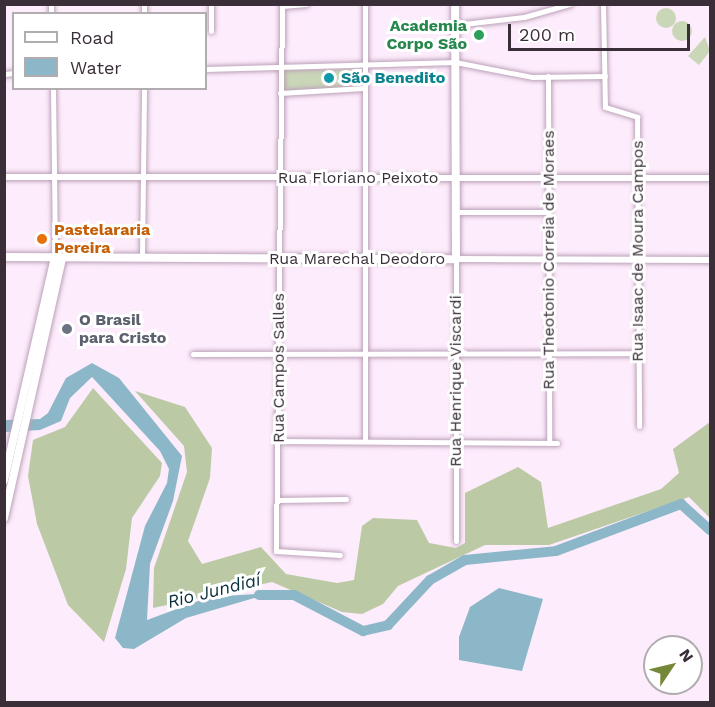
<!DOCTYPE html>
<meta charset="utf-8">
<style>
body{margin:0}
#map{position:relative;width:715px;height:707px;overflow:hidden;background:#fdecfb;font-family:"Work Sans",sans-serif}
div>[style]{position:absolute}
.green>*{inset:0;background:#cad6b8}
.round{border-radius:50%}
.forest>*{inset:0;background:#bbcaa5}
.water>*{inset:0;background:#8cb7c8}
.river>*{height:10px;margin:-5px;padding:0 5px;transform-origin:5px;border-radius:5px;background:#8cb7c8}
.roads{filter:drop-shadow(0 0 2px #bca1b9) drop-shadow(0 0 2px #bca1b9)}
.minor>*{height:5px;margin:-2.5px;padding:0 2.5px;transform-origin:2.5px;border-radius:2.5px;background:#fff}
.tertiary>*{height:6px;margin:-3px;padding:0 3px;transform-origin:3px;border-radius:3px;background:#fff}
.secondary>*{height:8px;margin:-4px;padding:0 4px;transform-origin:4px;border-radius:4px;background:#fff}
.primary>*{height:8px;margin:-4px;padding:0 4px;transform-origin:4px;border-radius:4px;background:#fff}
.dots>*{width:16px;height:16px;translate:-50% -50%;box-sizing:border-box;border:3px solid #fff;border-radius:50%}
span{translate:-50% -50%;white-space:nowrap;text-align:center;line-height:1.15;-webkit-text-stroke:6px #fff;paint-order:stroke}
.leisure-label{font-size:16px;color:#27864d;font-weight:700}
.right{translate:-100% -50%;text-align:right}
.culture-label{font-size:16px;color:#0d838f;font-weight:700}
.left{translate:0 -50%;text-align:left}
.street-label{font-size:16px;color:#3a2f39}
.food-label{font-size:16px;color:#c56008;font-weight:700}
.worship-label{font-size:16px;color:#5b616d;font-weight:700}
.water-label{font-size:18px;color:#062f3c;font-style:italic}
.frame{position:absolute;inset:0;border:6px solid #3a2f39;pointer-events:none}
.legend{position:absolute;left:12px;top:12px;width:195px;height:78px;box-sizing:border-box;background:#fff;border:2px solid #b0acb0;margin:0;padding:8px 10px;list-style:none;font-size:18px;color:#3a2f39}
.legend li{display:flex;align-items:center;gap:12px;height:30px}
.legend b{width:30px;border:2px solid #b0acb0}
.north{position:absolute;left:643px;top:635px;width:60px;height:60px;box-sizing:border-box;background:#fff;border:2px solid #b0acb0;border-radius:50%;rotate:55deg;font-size:16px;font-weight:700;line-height:24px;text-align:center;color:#3a2f39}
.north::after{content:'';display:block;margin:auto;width:21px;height:27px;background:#748838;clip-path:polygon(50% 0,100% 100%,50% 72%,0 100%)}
.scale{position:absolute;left:508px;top:24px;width:182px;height:27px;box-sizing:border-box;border:3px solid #3a2f39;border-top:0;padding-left:8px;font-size:18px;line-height:21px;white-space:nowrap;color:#3a2f39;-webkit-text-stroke:4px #fff;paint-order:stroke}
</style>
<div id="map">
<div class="green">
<div class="round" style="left:656px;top:8px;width:20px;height:20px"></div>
<div class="round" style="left:672px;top:21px;width:20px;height:20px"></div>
<div style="clip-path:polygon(705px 37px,710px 51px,699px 65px,688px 56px)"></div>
<div style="clip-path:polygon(364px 69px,364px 88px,282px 91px,282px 70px)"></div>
</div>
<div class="forest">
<div style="clip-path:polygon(93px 388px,162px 463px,160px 476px,132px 518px,126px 569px,104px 642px,68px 605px,37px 524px,28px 476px,33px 440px,65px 427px)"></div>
<div style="clip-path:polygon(135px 391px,185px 407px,212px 448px,210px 478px,188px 541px,202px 564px,261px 547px,286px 574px,337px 583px,354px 580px,362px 526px,373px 518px,417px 520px,429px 543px,456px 548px,465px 543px,465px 493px,518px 467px,541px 482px,548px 528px,661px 489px,679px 473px,673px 449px,710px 422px,710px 518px,689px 497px,549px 545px,485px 545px,398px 586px,383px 604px,362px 614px,342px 612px,272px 582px,153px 608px,154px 568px,187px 472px,184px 446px)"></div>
</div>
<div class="water">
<div style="clip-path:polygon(92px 363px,119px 378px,182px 456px,173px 501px,150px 564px,147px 620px,209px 597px,271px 593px,186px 618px,134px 649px,123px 648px,115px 638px,145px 526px,167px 483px,169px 469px,160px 451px,92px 377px,70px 398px,61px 421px,40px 430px,5px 432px,5px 420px,40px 419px,48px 413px,66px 378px)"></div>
<div style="clip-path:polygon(499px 588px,543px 599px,522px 671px,459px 660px,459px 637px,470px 607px)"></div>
</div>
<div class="river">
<div style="left:259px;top:595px;width:35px"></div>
<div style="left:294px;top:595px;width:78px;rotate:27.6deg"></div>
<div style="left:363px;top:631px;width:26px;rotate:-13deg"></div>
<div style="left:388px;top:625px;width:62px;rotate:-47deg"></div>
<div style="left:430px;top:580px;width:40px;rotate:-29.7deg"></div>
<div style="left:465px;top:560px;width:91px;rotate:-5.6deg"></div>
<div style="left:556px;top:551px;width:134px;rotate:-20.6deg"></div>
<div style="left:681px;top:504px;width:39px;rotate:42deg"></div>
</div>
<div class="roads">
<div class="minor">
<div style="left:51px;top:4px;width:10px;rotate:90deg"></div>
<div style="left:144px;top:4px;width:10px;rotate:90deg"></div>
<div style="left:282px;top:4px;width:547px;rotate:90.63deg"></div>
<div style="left:276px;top:551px;width:64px;rotate:3.6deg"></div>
<div style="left:365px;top:4px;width:435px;rotate:90deg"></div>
<div style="left:603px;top:4px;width:103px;rotate:88.9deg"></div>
<div style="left:605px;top:107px;width:34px;rotate:17deg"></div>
<div style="left:637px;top:117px;width:309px;rotate:89.6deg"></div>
<div style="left:282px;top:6px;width:24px;rotate:-5deg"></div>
<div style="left:455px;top:25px;width:69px;rotate:-6.6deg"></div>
<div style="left:524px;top:17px;width:48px;rotate:-15.8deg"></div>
<div style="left:211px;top:31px;width:27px;rotate:-90deg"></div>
<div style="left:206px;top:69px;width:249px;rotate:-1.6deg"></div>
<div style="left:455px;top:62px;width:78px;rotate:11deg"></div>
<div style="left:532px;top:77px;width:73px;rotate:-0.8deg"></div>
<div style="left:4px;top:74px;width:10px;rotate:-6deg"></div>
<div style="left:548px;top:76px;width:367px;rotate:89.8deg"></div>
<div style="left:53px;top:88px;width:170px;rotate:89.3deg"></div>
<div style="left:280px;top:93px;width:84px;rotate:-3.4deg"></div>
<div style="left:455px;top:212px;width:93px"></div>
<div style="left:142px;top:257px;width:169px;rotate:-89.3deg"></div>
<div style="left:193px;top:354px;width:445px;rotate:-0.1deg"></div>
<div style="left:279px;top:441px;width:278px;rotate:0.4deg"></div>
<div style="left:277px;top:500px;width:69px;rotate:-0.8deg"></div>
<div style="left:456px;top:541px;width:282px;rotate:-90deg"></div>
</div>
<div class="tertiary">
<div style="left:4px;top:177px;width:706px;rotate:0.08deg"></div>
<div style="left:456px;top:259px;width:254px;rotate:0.2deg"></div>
</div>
<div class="secondary">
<div style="left:4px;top:480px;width:228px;rotate:-77.1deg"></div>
<div style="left:4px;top:518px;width:265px;rotate:-77.4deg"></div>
</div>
<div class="primary">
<div style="left:4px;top:257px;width:452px;rotate:0.3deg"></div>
<div style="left:456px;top:259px;width:255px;rotate:-90.2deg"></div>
</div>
</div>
<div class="dots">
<div style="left:479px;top:35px;background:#2e9e5b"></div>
<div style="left:329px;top:78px;background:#0f9aa8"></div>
<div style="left:42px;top:239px;background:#e8710a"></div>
<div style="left:67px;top:329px;background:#6b7280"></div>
</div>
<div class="leisure-label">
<span class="right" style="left:467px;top:35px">Academia<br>Corpo São</span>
</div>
<div class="culture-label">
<span class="left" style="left:341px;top:78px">São Benedito</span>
</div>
<div class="street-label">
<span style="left:358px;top:178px">Rua Floriano Peixoto</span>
<span style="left:638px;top:251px;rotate:-90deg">Rua Isaac de Moura Campos</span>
<span style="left:357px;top:259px">Rua Marechal Deodoro</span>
<span style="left:549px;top:260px;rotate:-90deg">Rua Theotonio Correia de Moraes</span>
<span style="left:279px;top:368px;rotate:-90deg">Rua Campos Salles</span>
<span style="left:456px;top:381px;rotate:-90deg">Rua Henrique Viscardi</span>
</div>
<div class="food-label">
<span class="left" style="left:54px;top:239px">Pastelararia<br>Pereira</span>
</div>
<div class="worship-label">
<span class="left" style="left:79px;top:329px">O Brasil<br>para Cristo</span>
</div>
<div class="water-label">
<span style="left:214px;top:591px;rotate:-14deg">Rio Jundiaí</span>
</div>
<div class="frame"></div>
<ul class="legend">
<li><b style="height:8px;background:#fff"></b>Road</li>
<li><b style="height:16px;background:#8cb7c8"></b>Water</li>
</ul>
<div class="north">N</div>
<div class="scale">200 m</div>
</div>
